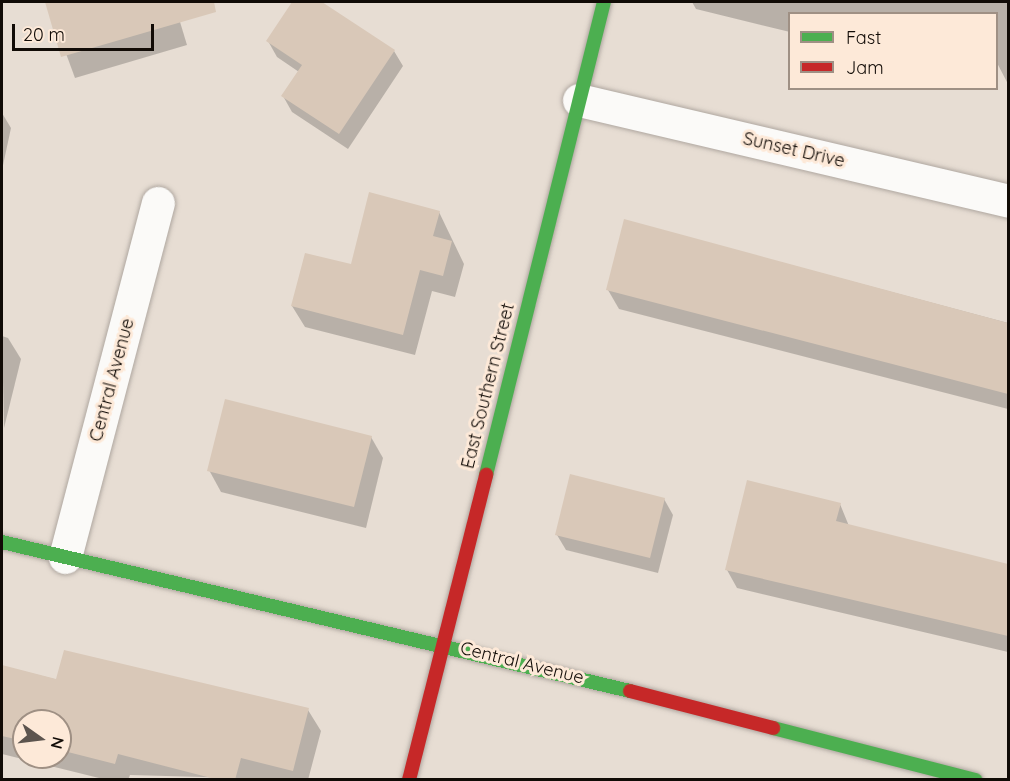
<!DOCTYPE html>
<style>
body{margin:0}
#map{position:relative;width:1010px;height:781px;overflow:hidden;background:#e7ddd3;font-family:Quicksand,sans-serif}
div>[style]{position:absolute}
.shadow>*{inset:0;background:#0003}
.building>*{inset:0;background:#d9c8b8}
.roads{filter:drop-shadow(0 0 2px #afa7a0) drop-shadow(0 0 2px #afa7a0)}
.street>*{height:33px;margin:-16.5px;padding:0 16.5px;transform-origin:16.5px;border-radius:16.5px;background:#fbfaf8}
.fast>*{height:14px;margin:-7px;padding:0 7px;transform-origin:7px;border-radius:7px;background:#4caf50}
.jam>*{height:14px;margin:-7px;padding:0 7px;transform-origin:7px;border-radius:7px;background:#c62828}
span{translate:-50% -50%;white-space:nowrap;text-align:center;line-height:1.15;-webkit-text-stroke:6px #fde9d8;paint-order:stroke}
.street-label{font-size:18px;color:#110b06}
.frame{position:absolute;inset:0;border:3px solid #110b06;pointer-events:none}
.legend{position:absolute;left:788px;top:12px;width:210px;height:78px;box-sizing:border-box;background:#fde9d8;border:2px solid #9f9084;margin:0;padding:8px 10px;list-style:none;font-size:18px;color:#110b06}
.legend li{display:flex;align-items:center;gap:12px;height:30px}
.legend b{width:30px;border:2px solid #9f9084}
.north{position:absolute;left:12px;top:709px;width:60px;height:60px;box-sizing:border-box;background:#fde9d8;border:2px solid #9f9084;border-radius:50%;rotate:104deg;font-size:16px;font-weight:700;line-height:24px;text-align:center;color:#110b06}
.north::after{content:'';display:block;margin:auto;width:21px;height:27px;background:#5c544e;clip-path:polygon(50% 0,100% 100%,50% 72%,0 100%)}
.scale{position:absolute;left:12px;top:24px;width:142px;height:27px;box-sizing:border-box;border:3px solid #110b06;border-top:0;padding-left:8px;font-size:18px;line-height:21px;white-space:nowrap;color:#110b06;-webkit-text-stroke:4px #fde9d8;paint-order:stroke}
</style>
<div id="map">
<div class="shadow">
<div style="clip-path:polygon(47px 2px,174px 2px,187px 45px,75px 78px)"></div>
<div style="clip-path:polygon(294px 2px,319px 2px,394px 51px,403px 66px,348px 149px,292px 112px,283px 96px,299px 72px,277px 57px,268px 41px)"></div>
<div style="clip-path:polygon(692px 2px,1008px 2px,1008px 84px,996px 61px,996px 14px,790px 14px,790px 32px,696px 9px)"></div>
<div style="clip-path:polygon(2px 113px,11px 128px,2px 170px)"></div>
<div style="clip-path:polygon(439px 212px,464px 264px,455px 297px,432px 291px,415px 355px,305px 327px,292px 306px)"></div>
<div style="clip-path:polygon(625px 221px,1008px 323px,1008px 409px,619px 309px,608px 290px)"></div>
<div style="clip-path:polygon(2px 336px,8px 338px,21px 359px,4px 428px)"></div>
<div style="clip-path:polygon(371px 437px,383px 458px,366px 528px,221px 492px,209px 470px)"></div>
<div style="clip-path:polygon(664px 499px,673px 515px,658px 573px,566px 550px,557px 535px)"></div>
<div style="clip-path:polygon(840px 504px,849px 526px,1008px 566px,1008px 652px,737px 588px,727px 570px)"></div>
<div style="clip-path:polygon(evenodd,2px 666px,58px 680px,308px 710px,321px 731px,308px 780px,130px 775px,128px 780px,107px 780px,2px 754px,2px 666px,24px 721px,60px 721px,60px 757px,24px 757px,24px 721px)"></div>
</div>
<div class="building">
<div style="clip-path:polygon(45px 2px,214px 2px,216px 12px,61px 57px)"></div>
<div style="clip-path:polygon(292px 2px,322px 2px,395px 50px,339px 134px,281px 96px,302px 65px,266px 41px)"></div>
<div style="clip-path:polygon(369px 192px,440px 211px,433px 236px,452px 241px,443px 276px,420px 270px,403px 335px,291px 306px,305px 253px,351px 264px)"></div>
<div style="clip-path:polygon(624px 219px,1008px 323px,1008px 394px,606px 290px)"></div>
<div style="clip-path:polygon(225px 399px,372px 436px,354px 507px,207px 471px)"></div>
<div style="clip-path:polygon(570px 474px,665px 498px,650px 558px,555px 535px)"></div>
<div style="clip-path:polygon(747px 480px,841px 503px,836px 521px,1008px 564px,1008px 636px,725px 570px)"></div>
<div style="clip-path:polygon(64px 650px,309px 708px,293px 771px,241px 758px,235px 780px,219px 780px,118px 754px,115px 764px,60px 750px,60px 721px,24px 721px,24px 741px,2px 736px,2px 665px,56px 679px)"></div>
</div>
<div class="roads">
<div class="street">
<div style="left:579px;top:100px;width:441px;rotate:13.2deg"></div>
<div style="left:65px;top:557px;width:366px;rotate:-75.3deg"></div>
</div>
<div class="fast">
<div style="left:486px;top:475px;width:487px;rotate:-76deg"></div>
<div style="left:2px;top:542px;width:645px;rotate:13.35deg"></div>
<div style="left:773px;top:728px;width:209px;rotate:14.4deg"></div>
</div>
<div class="jam">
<div style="left:630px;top:691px;width:148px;rotate:14.5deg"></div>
<div style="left:409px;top:780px;width:315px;rotate:-75.8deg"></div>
</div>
</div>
<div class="street-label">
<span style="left:794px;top:150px;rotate:13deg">Sunset Drive</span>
<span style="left:112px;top:380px;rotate:-75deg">Central Avenue</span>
<span style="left:488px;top:386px;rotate:-76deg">East Southern Street</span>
<span style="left:522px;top:663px;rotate:14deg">Central Avenue</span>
</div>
<div class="frame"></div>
<ul class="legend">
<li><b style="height:8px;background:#4caf50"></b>Fast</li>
<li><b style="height:8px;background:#c62828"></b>Jam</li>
</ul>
<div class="north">N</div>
<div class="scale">20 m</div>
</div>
